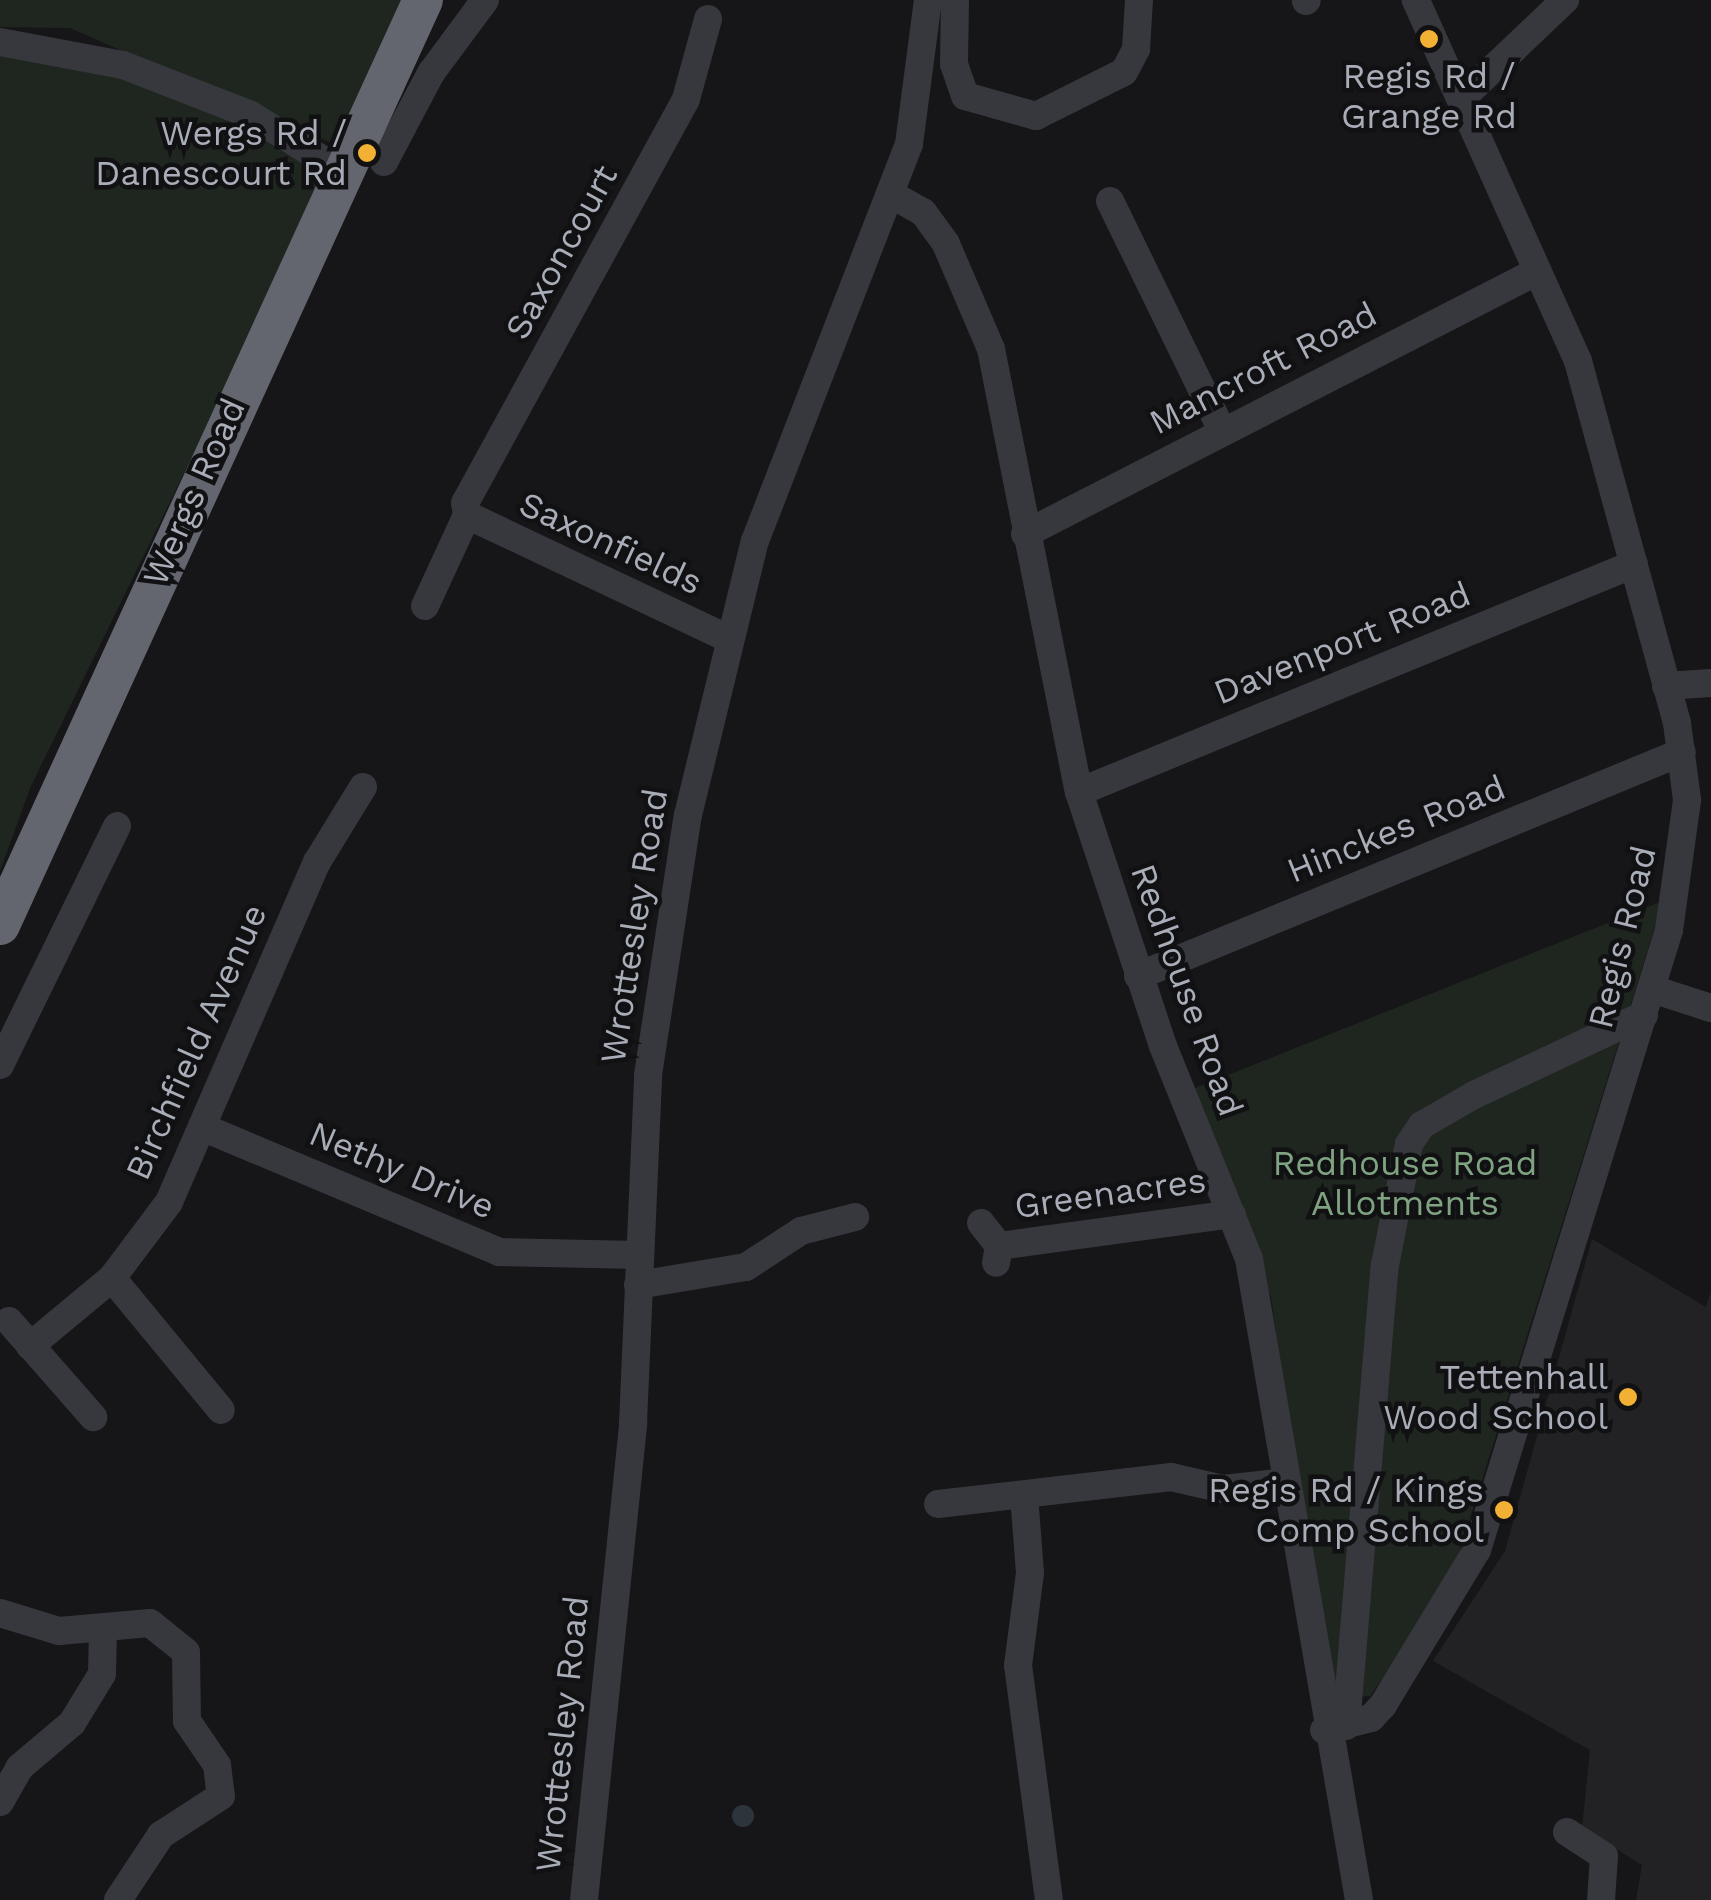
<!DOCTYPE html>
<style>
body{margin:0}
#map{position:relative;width:1711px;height:1900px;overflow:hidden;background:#161618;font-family:"Work Sans",sans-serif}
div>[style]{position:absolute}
.built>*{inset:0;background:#222225}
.green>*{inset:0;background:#1e261f}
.water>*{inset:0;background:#2c353c}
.round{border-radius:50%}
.minor>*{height:28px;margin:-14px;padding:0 14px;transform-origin:14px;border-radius:14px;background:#37383d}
.highway>*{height:40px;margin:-20px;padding:0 20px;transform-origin:20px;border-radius:20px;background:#63666e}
.dots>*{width:28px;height:28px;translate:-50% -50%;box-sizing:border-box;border:5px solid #111113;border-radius:50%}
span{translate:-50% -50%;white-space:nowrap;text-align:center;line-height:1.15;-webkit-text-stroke:9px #111113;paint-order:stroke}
.poi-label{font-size:35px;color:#a8adb8}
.right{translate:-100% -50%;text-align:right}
.street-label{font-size:35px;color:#a8adb8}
.park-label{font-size:35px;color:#7fa381}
</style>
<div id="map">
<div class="built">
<div style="clip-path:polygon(1592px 1239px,1706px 1307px,1711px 1291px,1711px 1900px,1636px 1900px,1642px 1865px,1582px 1828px,1590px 1750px,1433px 1661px,1505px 1551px)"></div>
</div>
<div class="green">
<div style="clip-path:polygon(0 0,410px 0,334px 144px,70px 28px,0 27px)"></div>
<div style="clip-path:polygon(0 50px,70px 58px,249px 121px,331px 173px,31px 786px,0 871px)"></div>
<div style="clip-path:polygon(1663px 901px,1448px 1589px,1370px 1696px,1326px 1699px,1271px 1297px,1188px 1091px)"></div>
</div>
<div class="water">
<div class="round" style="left:732px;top:1805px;width:22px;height:22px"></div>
</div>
<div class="minor">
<div style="left:955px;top:0;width:64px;rotate:90.9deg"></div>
<div style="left:954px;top:64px;width:34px;rotate:71deg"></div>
<div style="left:965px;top:96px;width:74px;rotate:15.7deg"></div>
<div style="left:1036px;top:116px;width:98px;rotate:-26.6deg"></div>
<div style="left:1124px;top:72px;width:26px;rotate:-62deg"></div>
<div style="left:1136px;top:49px;width:49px;rotate:-86.5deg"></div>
<div style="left:1306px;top:1px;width:1px;rotate:-45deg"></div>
<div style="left:0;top:42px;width:125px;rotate:10.6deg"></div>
<div style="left:123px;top:65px;width:137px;rotate:21.3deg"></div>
<div style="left:251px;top:115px;width:104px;rotate:32deg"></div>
<div style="left:1461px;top:99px;width:144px;rotate:-43.6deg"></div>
<div style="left:384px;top:162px;width:101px;rotate:-62.2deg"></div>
<div style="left:431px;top:73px;width:91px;rotate:-53.5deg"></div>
<div style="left:892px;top:195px;width:35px;rotate:29deg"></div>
<div style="left:923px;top:212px;width:39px;rotate:54deg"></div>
<div style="left:946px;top:244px;width:114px;rotate:66.8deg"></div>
<div style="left:991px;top:349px;width:452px;rotate:78.8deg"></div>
<div style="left:1079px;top:792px;width:268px;rotate:71.7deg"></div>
<div style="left:1163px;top:1046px;width:230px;rotate:68deg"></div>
<div style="left:1249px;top:1259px;width:650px;rotate:80.26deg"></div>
<div style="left:1110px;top:201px;width:254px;rotate:64deg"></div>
<div style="left:467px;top:515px;width:12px;rotate:-99deg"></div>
<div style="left:465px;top:503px;width:460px;rotate:-61.3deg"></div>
<div style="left:686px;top:99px;width:83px;rotate:-74.6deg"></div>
<div style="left:467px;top:515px;width:285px;rotate:25.3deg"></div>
<div style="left:1025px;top:534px;width:574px;rotate:-27.15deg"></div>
<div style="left:425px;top:606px;width:100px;rotate:-65.2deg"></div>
<div style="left:1666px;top:686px;width:45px;rotate:-3.8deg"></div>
<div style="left:1079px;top:792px;width:600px;rotate:-22.33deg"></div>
<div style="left:1138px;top:976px;width:588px;rotate:-22.38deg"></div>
<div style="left:1652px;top:989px;width:62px;rotate:17.9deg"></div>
<div style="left:0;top:1065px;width:266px;rotate:-63.9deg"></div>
<div style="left:202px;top:1127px;width:322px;rotate:22.8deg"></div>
<div style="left:499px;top:1252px;width:140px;rotate:1.2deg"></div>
<div style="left:981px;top:1223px;width:29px;rotate:52deg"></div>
<div style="left:999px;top:1246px;width:17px;rotate:100deg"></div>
<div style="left:999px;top:1246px;width:235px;rotate:-7.8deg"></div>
<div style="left:112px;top:1278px;width:171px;rotate:50.5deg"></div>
<div style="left:638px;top:1285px;width:109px;rotate:-9.5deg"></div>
<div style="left:746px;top:1267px;width:66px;rotate:-33.2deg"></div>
<div style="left:801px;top:1231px;width:56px;rotate:-14.5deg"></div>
<div style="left:9px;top:1321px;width:128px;rotate:48.8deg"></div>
<div style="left:30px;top:1346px;width:107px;rotate:-39.7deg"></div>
<div style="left:112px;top:1278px;width:95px;rotate:-53.1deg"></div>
<div style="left:169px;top:1202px;width:371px;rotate:-66.5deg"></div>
<div style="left:317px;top:862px;width:88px;rotate:-58.5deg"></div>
<div style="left:1024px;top:1495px;width:78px;rotate:85.6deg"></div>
<div style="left:1030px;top:1573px;width:93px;rotate:97.4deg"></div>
<div style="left:1018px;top:1665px;width:237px;rotate:82.5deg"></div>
<div style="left:938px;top:1504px;width:235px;rotate:-6.6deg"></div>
<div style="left:1171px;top:1477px;width:53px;rotate:13deg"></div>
<div style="left:1223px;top:1489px;width:64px;rotate:-6.2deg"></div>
<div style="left:0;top:1613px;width:62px;rotate:17deg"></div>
<div style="left:59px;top:1631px;width:91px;rotate:-5deg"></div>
<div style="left:150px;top:1623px;width:46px;rotate:38.9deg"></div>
<div style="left:186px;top:1652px;width:69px;rotate:89.2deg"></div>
<div style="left:187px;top:1721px;width:53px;rotate:55.7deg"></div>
<div style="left:217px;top:1765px;width:31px;rotate:83deg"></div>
<div style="left:221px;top:1796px;width:72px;rotate:147deg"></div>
<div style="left:161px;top:1835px;width:78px;rotate:123.5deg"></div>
<div style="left:1346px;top:1726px;width:463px;rotate:-85.2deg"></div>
<div style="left:1385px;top:1265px;width:123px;rotate:-78.8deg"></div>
<div style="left:1409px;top:1144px;width:23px;rotate:-56deg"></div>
<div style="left:1422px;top:1125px;width:60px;rotate:-30deg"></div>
<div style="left:1474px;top:1095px;width:188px;rotate:-25.2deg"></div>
<div style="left:1324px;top:1730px;width:49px;rotate:-14.3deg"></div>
<div style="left:1371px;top:1718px;width:18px;rotate:-47deg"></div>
<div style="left:1383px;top:1705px;width:181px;rotate:-58.8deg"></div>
<div style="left:1477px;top:1550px;width:649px;rotate:-72.79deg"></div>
<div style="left:1669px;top:930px;width:131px;rotate:-82.1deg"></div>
<div style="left:1687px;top:800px;width:78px;rotate:-97.4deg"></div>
<div style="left:1677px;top:723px;width:375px;rotate:-105.3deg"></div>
<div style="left:1578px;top:361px;width:396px;rotate:-114.2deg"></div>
<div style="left:0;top:1802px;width:40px;rotate:-60.3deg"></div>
<div style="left:20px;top:1767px;width:68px;rotate:-40.2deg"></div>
<div style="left:72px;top:1723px;width:57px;rotate:-58.5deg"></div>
<div style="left:102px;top:1674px;width:45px;rotate:-88.7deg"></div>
<div style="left:1567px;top:1832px;width:44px;rotate:33deg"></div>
<div style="left:1604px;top:1856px;width:44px;rotate:93.9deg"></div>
<div style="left:584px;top:1900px;width:480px;rotate:-84.1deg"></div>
<div style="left:633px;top:1423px;width:348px;rotate:-87.5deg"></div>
<div style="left:648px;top:1075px;width:263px;rotate:-81.3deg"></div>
<div style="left:688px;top:815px;width:282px;rotate:-76.3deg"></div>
<div style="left:755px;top:541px;width:426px;rotate:-68.8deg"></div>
<div style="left:909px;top:144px;width:145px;rotate:-82.5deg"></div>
</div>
<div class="highway">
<div style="left:0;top:925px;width:1017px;rotate:-65.43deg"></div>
</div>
<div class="dots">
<div style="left:1429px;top:39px;background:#f2b134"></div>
<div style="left:367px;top:153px;background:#f2b134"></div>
<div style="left:1628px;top:1397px;background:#f2b134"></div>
<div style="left:1504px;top:1510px;background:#f2b134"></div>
</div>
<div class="poi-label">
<span style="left:1429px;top:96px">Regis Rd /<br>Grange Rd</span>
<span class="right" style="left:347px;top:153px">Wergs Rd /<br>Danescourt Rd</span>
<span class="right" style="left:1608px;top:1397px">Tettenhall<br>Wood School</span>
<span class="right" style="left:1484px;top:1510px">Regis Rd / Kings<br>Comp School</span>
</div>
<div class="street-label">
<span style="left:561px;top:252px;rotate:-61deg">Saxoncourt</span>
<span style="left:1263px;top:368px;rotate:-27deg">Mancroft Road</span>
<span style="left:194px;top:492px;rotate:-66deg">Wergs Road</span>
<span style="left:611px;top:543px;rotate:25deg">Saxonfields</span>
<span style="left:1342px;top:643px;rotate:-22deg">Davenport Road</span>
<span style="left:1396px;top:829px;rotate:-22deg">Hinckes Road</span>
<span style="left:634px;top:926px;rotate:-81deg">Wrottesley Road</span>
<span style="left:1622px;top:937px;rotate:-76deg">Regis Road</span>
<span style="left:1187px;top:990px;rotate:70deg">Redhouse Road</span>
<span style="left:196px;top:1042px;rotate:-66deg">Birchfield Avenue</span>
<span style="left:402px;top:1170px;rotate:23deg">Nethy Drive</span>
<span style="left:1110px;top:1193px;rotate:-8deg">Greenacres</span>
<span style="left:562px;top:1734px;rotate:-84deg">Wrottesley Road</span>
</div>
<div class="park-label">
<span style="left:1405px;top:1183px">Redhouse Road<br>Allotments</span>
</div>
</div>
